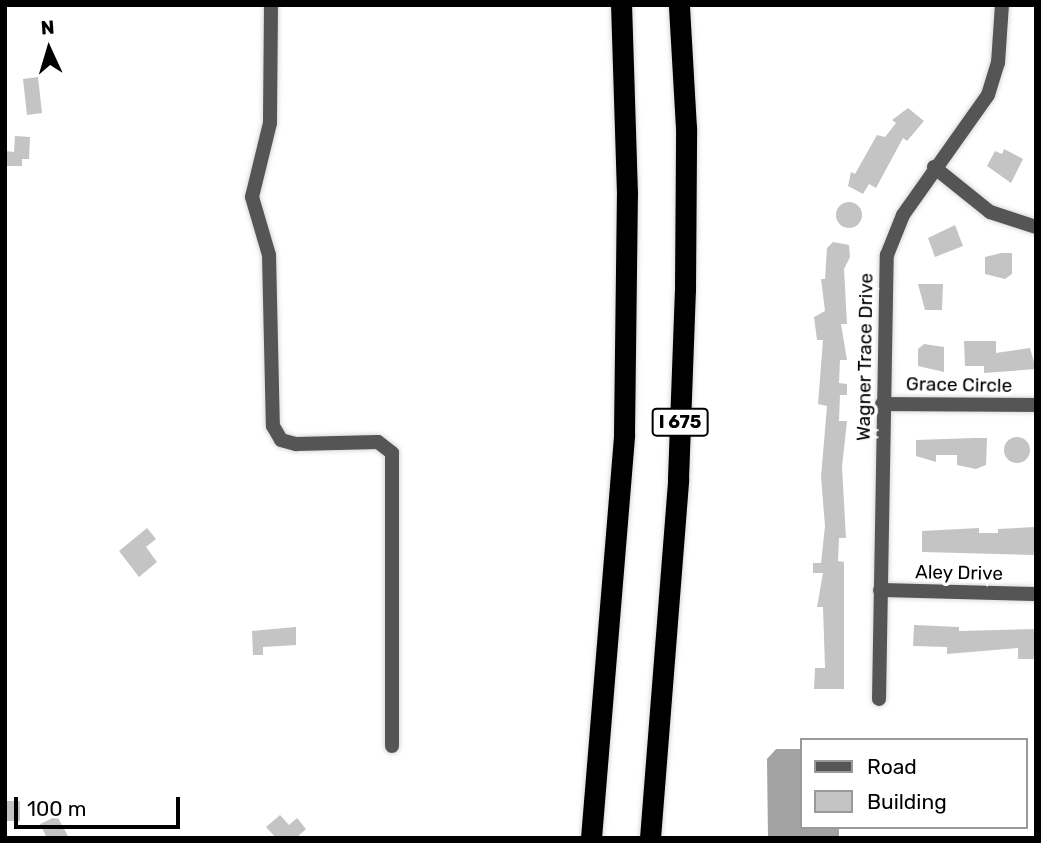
<!DOCTYPE html>
<style>
body{margin:0}
#map{position:relative;width:1041px;height:843px;overflow:hidden;background:#fff;font-family:Rubik,sans-serif}
div>[style]{position:absolute}
.water>*{inset:0;background:#a3a3a3}
.building>*{inset:0;background:#c4c4c4}
.round{border-radius:50%}
.roads{filter:drop-shadow(0 0 2px #dbdbdb) drop-shadow(0 0 2px #dbdbdb)}
.minor>*{height:14px;margin:-7px;padding:0 7px;transform-origin:7px;border-radius:7px;background:#555}
.highway>*{height:21px;margin:-10.5px;padding:0 10.5px;transform-origin:10.5px;border-radius:10.5px;background:#000}
span{translate:-50% -50%;white-space:nowrap;text-align:center;line-height:1.15;-webkit-text-stroke:7px #fff;paint-order:stroke}
.shield-label span{padding:2px 5px;background:#fff;border:2px solid;border-radius:5px;-webkit-text-stroke-width:0}
.shield-label{font-size:18px;color:#000;font-weight:700}
.street-label{font-size:19px;color:#000}
.frame{position:absolute;inset:0;border:7px solid #000;pointer-events:none}
.legend{position:absolute;left:800px;top:738px;width:228px;height:91px;box-sizing:border-box;background:#fff;border:2px solid #999;margin:0;padding:9px 12px;list-style:none;font-size:21px;color:#000}
.legend li{display:flex;align-items:center;gap:14px;height:35px}
.legend b{width:35px;border:2px solid #999}
.north{position:absolute;left:14px;top:14px;width:70px;height:70px;-webkit-text-stroke:5px #fff;paint-order:stroke;rotate:356deg;font-size:19px;font-weight:700;line-height:28px;text-align:center;color:#000}
.north::after{content:'';display:block;margin:auto;width:24px;height:32px;background:#000;clip-path:polygon(50% 0,100% 100%,50% 72%,0 100%)}
.scale{position:absolute;left:14px;top:797px;width:166px;height:32px;box-sizing:border-box;border:4px solid #000;border-top:0;padding-left:9px;font-size:21px;line-height:24px;white-space:nowrap;color:#000;-webkit-text-stroke:5px #fff;paint-order:stroke}
</style>
<div id="map">
<div class="water">
<div style="clip-path:polygon(776px 749px,801px 749px,801px 827px,839px 827px,839px 838px,768px 838px,767px 759px)"></div>
</div>
<div class="building">
<div style="clip-path:polygon(38px 77px,42px 113px,27px 115px,23px 79px)"></div>
<div style="clip-path:polygon(908px 108px,924px 121px,907px 141px,903px 138px,876px 188px,869px 184px,863px 194px,848px 186px,851px 172px,855px 174px,877px 135px,885px 137px,896px 123px,892px 120px)"></div>
<div style="clip-path:polygon(15px 136px,30px 137px,29px 159px,22px 159px,22px 166px,5px 166px,5px 151px,14px 152px)"></div>
<div style="clip-path:polygon(1004px 149px,1023px 159px,1011px 183px,987px 166px,995px 151px,1002px 154px)"></div>
<div class="round" style="left:836px;top:202px;width:26px;height:26px"></div>
<div style="clip-path:polygon(955px 225px,963px 246px,935px 257px,928px 238px)"></div>
<div style="clip-path:polygon(833px 242px,849px 245px,850px 257px,844px 269px,847px 324px,841px 324px,847px 360px,840px 360px,839px 383px,847px 384px,847px 395px,840px 395px,839px 421px,847px 421px,842px 467px,846px 538px,839px 538px,838px 561px,844px 562px,844px 689px,814px 689px,815px 668px,825px 668px,823px 607px,817px 607px,823px 573px,813px 573px,813px 563px,821px 563px,825px 526px,821px 477px,827px 406px,818px 404px,823px 340px,817px 340px,814px 317px,825px 311px,821px 279px,825px 279px,827px 248px)"></div>
<div style="clip-path:polygon(1001px 253px,1012px 253px,1012px 274px,1005px 279px,985px 274px,985px 257px)"></div>
<div style="clip-path:polygon(918px 284px,943px 284px,942px 310px,925px 310px)"></div>
<div style="clip-path:polygon(964px 341px,996px 341px,996px 353px,1030px 348px,1036px 369px,984px 373px,984px 366px,965px 366px)"></div>
<div style="clip-path:polygon(924px 344px,944px 347px,944px 372px,918px 366px,918px 349px)"></div>
<div class="round" style="left:1004px;top:437px;width:26px;height:26px"></div>
<div style="clip-path:polygon(974px 438px,987px 438px,986px 465px,976px 469px,957px 465px,957px 455px,936px 455px,936px 462px,916px 456px,916px 440px)"></div>
<div style="clip-path:polygon(147px 528px,156px 539px,146px 547px,157px 562px,139px 577px,119px 551px)"></div>
<div style="clip-path:polygon(979px 528px,979px 533px,998px 533px,998px 529px,1035px 527px,1034px 555px,922px 552px,922px 531px)"></div>
<div style="clip-path:polygon(914px 625px,959px 627px,959px 631px,1036px 629px,1036px 659px,1018px 659px,1018px 648px,947px 654px,947px 647px,913px 646px)"></div>
<div style="clip-path:polygon(296px 627px,296px 645px,263px 647px,263px 655px,253px 655px,252px 631px)"></div>
<div style="clip-path:polygon(5px 801px,20px 801px,20px 821px,5px 821px)"></div>
<div style="clip-path:polygon(280px 815px,289px 825px,297px 818px,306px 829px,296px 838px,276px 838px,266px 827px)"></div>
<div style="clip-path:polygon(57px 816px,69px 838px,47px 838px,40px 824px)"></div>
</div>
<div class="roads">
<div class="minor">
<div style="left:271px;top:5px;width:118px;rotate:90.5deg"></div>
<div style="left:270px;top:123px;width:76px;rotate:103.7deg"></div>
<div style="left:252px;top:197px;width:60px;rotate:73.7deg"></div>
<div style="left:269px;top:255px;width:171px;rotate:88.7deg"></div>
<div style="left:273px;top:426px;width:16px;rotate:60deg"></div>
<div style="left:281px;top:440px;width:16px;rotate:15deg"></div>
<div style="left:296px;top:444px;width:82px;rotate:-1.4deg"></div>
<div style="left:378px;top:442px;width:18px;rotate:38deg"></div>
<div style="left:392px;top:453px;width:293px;rotate:90deg"></div>
<div style="left:934px;top:167px;width:72px;rotate:38.8deg"></div>
<div style="left:990px;top:212px;width:48px;rotate:18.1deg"></div>
<div style="left:882px;top:404px;width:154px;rotate:0.4deg"></div>
<div style="left:880px;top:590px;width:156px;rotate:1.5deg"></div>
<div style="left:879px;top:699px;width:444px;rotate:-89deg"></div>
<div style="left:887px;top:255px;width:43px;rotate:-68.2deg"></div>
<div style="left:903px;top:215px;width:147px;rotate:-54.7deg"></div>
<div style="left:988px;top:95px;width:34px;rotate:-73deg"></div>
<div style="left:998px;top:63px;width:58px;rotate:-86.1deg"></div>
</div>
<div class="highway">
<div style="left:591px;top:838px;width:405px;rotate:-85.3deg"></div>
<div style="left:624px;top:434px;width:240px;rotate:-89.3deg"></div>
<div style="left:627px;top:194px;width:189px;rotate:-91.8deg"></div>
<div style="left:650px;top:838px;width:360px;rotate:-85.5deg"></div>
<div style="left:678px;top:479px;width:189px;rotate:-87.9deg"></div>
<div style="left:685px;top:290px;width:162px;rotate:-89.6deg"></div>
<div style="left:686px;top:128px;width:123px;rotate:-93.3deg"></div>
</div>
</div>
<div class="shield-label">
<span style="left:680px;top:422px">I 675</span>
</div>
<div class="street-label">
<span style="left:865px;top:357px;rotate:-89deg">Wagner Trace Drive</span>
<span style="left:959px;top:385px;rotate:1deg">Grace Circle</span>
<span style="left:959px;top:573px;rotate:1deg">Aley Drive</span>
</div>
<div class="frame"></div>
<ul class="legend">
<li><b style="height:9px;background:#555"></b>Road</li>
<li><b style="height:19px;background:#c4c4c4"></b>Building</li>
</ul>
<div class="north">N</div>
<div class="scale">100 m</div>
</div>
